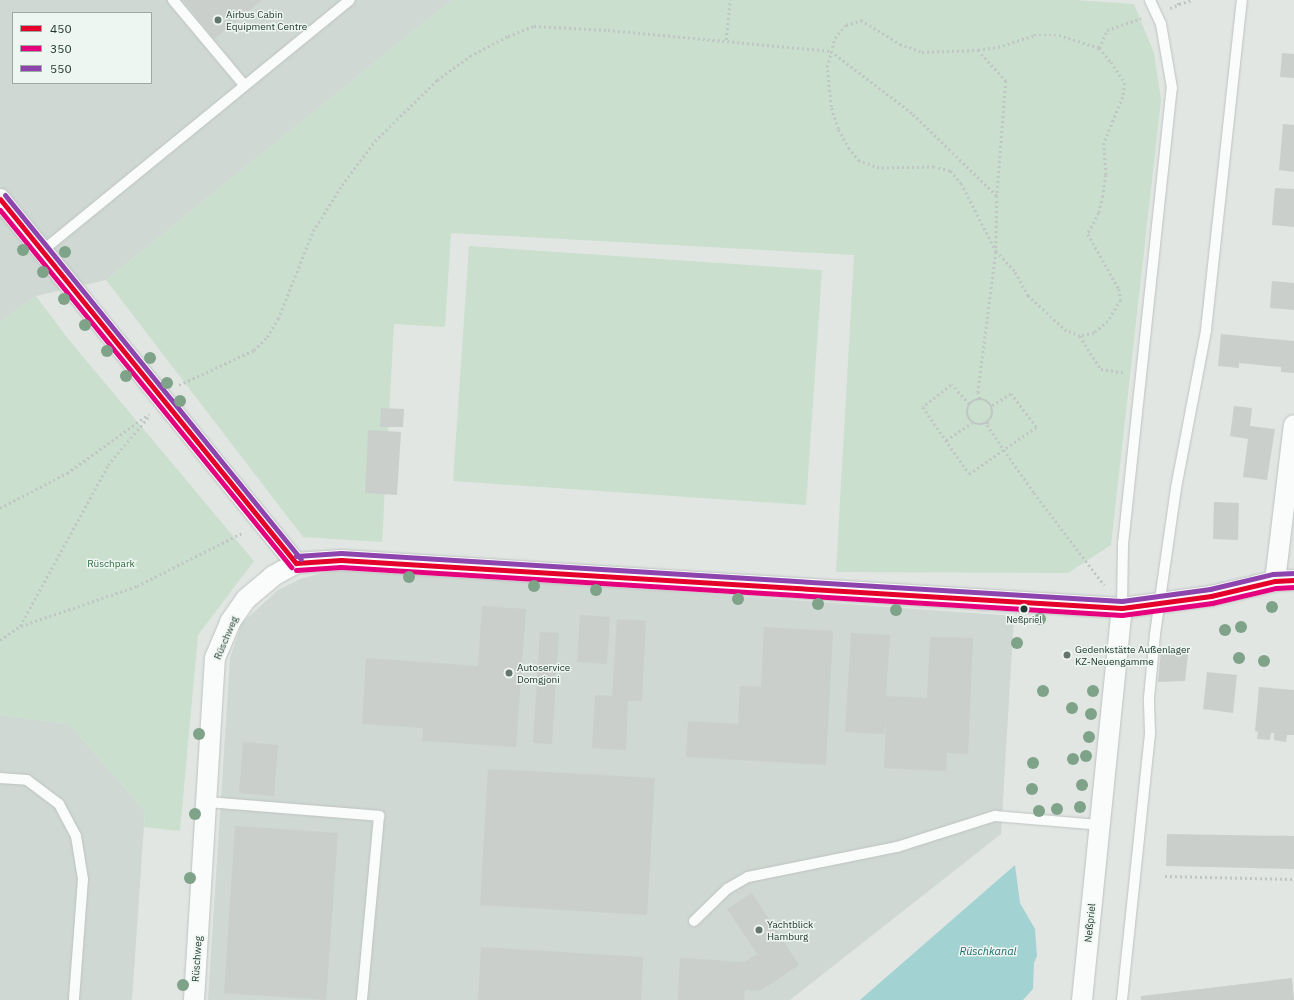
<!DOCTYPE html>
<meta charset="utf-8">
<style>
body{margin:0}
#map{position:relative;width:1294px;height:1000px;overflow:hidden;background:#e1e6e3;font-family:"IBM Plex Sans",sans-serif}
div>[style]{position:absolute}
.built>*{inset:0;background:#cfd8d3}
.green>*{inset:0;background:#cadfce}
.water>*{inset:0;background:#a3d2d3}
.building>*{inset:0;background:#cacfcc}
.path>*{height:2.5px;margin-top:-1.25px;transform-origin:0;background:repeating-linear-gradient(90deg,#bfc6c4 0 2px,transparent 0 5px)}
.path>.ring{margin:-1.25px;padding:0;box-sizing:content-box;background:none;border:2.5px solid #bfc6c4;border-radius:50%}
.roads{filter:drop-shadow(0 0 1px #bec3c0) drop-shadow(0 0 1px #bec3c0)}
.lane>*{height:10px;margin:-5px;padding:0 5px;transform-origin:5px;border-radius:5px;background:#fafbfb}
.street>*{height:20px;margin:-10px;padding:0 10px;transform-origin:10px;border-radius:10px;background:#fafbfb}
.bus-1>*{height:5px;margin:-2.5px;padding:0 2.5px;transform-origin:2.5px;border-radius:2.5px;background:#e4002b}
.bus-2>*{height:5px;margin:-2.5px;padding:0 2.5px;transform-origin:2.5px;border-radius:2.5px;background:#e5007d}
.bus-3>*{height:5px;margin:-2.5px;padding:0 2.5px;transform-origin:2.5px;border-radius:2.5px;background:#8e44ad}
.trees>*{width:12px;height:12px;margin:-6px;border-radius:50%;background:#7ea388}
.dots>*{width:11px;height:11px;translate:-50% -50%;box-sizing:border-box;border:2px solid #eef6f1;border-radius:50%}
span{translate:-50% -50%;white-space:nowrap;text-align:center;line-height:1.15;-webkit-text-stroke:3px #eef6f1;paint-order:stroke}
.bus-label{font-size:9px;color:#21382f}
.poi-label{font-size:10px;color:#21382f}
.left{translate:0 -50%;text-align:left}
.park-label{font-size:10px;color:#2d6c3e}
.street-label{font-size:10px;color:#21382f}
.water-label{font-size:11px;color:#1f6c70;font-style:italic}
.legend{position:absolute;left:12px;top:12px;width:140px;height:72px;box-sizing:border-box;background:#eef6f1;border:1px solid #9caaa3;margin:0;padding:5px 7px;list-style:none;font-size:12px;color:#21382f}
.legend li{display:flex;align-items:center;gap:8px;height:20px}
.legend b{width:20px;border:1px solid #9caaa3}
</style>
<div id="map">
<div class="built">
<div style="clip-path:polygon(evenodd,0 0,452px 0,106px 280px,36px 296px,0 322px,0 0,13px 13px,151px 13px,151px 83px,13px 83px,13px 13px)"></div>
<div style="clip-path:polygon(342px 568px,1014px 616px,1001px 834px,790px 1000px,208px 1000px,230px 658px,242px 623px,278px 590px,300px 579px)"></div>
<div style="clip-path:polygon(0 715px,69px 724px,145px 811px,132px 1000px,0 1000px)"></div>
</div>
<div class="green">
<div style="clip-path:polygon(452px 0,1075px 0,1134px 4px,1154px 53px,1161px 100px,1111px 545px,1068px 573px,836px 572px,854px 255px,451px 233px,445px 327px,394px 324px,382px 542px,303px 537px,106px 280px)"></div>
<div style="clip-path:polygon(469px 246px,822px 270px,806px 505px,453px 481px)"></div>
<div style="clip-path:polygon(36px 296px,69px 340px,254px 561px,198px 635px,180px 831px,144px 827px,145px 811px,69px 724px,0 715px,0 322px)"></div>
</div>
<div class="water">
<div style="clip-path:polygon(1015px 865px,1020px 903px,1035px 929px,1037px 956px,1034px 963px,1033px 989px,1023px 1000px,860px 1000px)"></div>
</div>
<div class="building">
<div style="clip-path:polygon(183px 0,262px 0,214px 39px)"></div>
<div style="clip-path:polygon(1282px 53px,1294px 54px,1294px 78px,1280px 77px)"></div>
<div style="clip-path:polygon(1283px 124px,1294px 125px,1294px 172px,1279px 170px)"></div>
<div style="clip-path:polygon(1275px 188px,1294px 189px,1294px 227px,1272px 225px)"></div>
<div style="clip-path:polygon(1272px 281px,1294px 283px,1294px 310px,1270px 308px)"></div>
<div style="clip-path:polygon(1221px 334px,1294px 341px,1294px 373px,1281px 372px,1281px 367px,1239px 363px,1239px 368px,1218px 366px)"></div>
<div style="clip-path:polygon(1234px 406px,1252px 408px,1250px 426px,1275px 429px,1267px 480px,1243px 477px,1248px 439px,1230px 436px)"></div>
<div style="clip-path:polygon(381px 408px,404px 409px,403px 427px,380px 427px)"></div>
<div style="clip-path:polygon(368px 430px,401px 432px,397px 495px,365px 493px)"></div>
<div style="clip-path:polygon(1214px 502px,1239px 503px,1238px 540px,1213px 539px)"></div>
<div style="clip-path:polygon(482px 606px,526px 609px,516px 747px,422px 741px,423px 728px,362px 724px,366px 658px,478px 666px)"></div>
<div style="clip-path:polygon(580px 615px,610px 617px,607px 664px,577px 662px)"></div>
<div style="clip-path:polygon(617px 619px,646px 621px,642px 701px,628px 701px,626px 750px,592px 748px,595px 695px,612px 696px)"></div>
<div style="clip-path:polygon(764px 627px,833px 631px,826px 765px,686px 757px,688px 721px,738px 724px,740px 686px,761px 687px)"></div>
<div style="clip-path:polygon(540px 632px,559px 633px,552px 744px,533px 743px)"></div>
<div style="clip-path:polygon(851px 633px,890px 635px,886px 696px,927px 698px,930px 637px,973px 638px,968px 754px,947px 753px,946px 771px,884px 768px,886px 722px,884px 734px,845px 732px)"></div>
<div style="clip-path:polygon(1161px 652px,1188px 654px,1185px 681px,1158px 682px)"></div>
<div style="clip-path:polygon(1207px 672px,1237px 675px,1233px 713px,1203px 709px)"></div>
<div style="clip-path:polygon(1259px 687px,1294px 690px,1294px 735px,1287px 735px,1286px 742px,1274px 740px,1274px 733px,1271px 733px,1270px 740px,1257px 739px,1258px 732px,1255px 731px)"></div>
<div style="clip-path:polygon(243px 742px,278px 745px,274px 796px,239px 793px)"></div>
<div style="clip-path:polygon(488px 769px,655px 778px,647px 915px,480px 905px)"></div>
<div style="clip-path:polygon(235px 826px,338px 833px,326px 1000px,224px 993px)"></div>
<div style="clip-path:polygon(1167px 834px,1294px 836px,1294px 869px,1166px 866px)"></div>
<div style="clip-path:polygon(752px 893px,799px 965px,760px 991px,745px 990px,744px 1000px,678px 1000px,680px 958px,745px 962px,757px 954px,727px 909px)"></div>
<div style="clip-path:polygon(481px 947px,643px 957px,641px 1000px,478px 1000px)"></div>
<div style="clip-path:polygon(1292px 978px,1294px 1000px,1141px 1000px,1141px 996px)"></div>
</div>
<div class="path">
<div style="left:1179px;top:4px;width:13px;rotate:-18deg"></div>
<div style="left:1170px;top:8px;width:9px;rotate:-21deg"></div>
<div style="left:1178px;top:5px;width:5px;rotate:-79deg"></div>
<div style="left:861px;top:20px;width:46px;rotate:31.6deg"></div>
<div style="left:900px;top:44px;width:23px;rotate:20deg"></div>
<div style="left:922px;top:52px;width:56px;rotate:-2deg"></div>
<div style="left:978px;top:50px;width:20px;rotate:-9deg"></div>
<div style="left:998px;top:47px;width:38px;rotate:-18deg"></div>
<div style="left:1034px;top:35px;width:25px"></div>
<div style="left:1059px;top:35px;width:42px;rotate:18deg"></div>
<div style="left:1099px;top:48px;width:18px;rotate:49deg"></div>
<div style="left:1111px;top:62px;width:25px;rotate:56deg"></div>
<div style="left:1125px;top:83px;width:14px;rotate:98deg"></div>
<div style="left:1123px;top:97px;width:50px;rotate:112.4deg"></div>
<div style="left:1104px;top:143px;width:32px;rotate:86deg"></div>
<div style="left:1106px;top:175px;width:21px;rotate:98deg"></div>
<div style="left:1103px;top:196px;width:17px;rotate:103deg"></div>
<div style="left:1099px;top:213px;width:24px;rotate:118deg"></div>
<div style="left:1088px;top:234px;width:63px;rotate:60.6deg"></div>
<div style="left:1119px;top:289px;width:11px;rotate:80deg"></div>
<div style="left:1121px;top:300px;width:25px;rotate:122deg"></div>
<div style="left:1108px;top:321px;width:18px;rotate:139deg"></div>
<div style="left:1094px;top:333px;width:14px;rotate:168deg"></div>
<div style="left:1080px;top:336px;width:15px;rotate:-160deg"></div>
<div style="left:1066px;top:331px;width:52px;rotate:-137.4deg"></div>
<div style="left:1028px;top:296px;width:29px;rotate:-119deg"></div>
<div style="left:1014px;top:271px;width:26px;rotate:-133deg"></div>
<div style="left:996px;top:252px;width:76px;rotate:-117.2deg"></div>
<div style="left:961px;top:184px;width:17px;rotate:-130deg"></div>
<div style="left:950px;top:171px;width:16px;rotate:-166deg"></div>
<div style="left:934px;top:167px;width:55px;rotate:179deg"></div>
<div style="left:879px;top:168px;width:21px;rotate:-161deg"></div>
<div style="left:859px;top:161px;width:16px;rotate:-130deg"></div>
<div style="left:849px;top:149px;width:23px;rotate:-119deg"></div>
<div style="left:838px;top:129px;width:23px;rotate:-108deg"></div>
<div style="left:831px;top:107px;width:40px;rotate:-95.7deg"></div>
<div style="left:827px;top:67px;width:30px;rotate:-75deg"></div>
<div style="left:835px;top:38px;width:17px;rotate:-50deg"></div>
<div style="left:846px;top:25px;width:16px;rotate:-18deg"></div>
<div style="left:726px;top:40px;width:40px;rotate:-84.3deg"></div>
<div style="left:1099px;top:48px;width:20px;rotate:-66deg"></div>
<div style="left:1107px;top:30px;width:36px;rotate:-19deg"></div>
<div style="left:978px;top:50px;width:42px;rotate:47.9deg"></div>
<div style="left:1006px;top:81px;width:114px;rotate:94.5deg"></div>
<div style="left:1080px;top:336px;width:39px;rotate:58deg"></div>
<div style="left:1101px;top:369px;width:24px;rotate:9deg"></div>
<div style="left:179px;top:385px;width:83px;rotate:-25deg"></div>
<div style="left:254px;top:350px;width:18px;rotate:-45deg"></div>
<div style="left:267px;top:337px;width:21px;rotate:-59deg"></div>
<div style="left:278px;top:319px;width:95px;rotate:-68.3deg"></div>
<div style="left:313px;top:231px;width:54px;rotate:-57.8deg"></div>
<div style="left:342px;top:185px;width:55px;rotate:-53.1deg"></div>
<div style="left:375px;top:141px;width:87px;rotate:-44.5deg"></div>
<div style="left:437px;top:80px;width:41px;rotate:-36deg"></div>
<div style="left:470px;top:56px;width:43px;rotate:-27.8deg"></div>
<div style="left:508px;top:36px;width:28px;rotate:-21deg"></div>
<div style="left:534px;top:26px;width:74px;rotate:3.1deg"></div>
<div style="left:608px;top:30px;width:224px;rotate:5.4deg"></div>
<div style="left:831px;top:51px;width:103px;rotate:37.5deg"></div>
<div style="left:913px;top:114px;width:117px;rotate:44.3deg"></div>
<div style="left:997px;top:196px;width:56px;rotate:91deg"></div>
<div style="left:996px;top:252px;width:141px;rotate:97.3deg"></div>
<div style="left:978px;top:392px;width:7px;rotate:74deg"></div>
<div class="ring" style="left:967px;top:399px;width:23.5px;height:23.5px"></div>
<div style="left:969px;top:404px;width:26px;rotate:-133deg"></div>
<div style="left:951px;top:385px;width:36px;rotate:142deg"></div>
<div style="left:923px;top:407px;width:81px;rotate:55.5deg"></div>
<div style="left:969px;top:474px;width:82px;rotate:-35deg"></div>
<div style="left:1036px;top:427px;width:41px;rotate:-127.1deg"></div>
<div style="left:1011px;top:394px;width:22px;rotate:148deg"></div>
<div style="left:988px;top:422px;width:3px;rotate:108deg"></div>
<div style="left:987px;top:425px;width:83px;rotate:55.3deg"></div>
<div style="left:1034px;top:493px;width:116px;rotate:52.7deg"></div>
<div style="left:946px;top:440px;width:31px;rotate:-33deg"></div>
<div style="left:0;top:508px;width:76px;rotate:-27.6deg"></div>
<div style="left:67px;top:473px;width:101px;rotate:-35.7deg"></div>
<div style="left:21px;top:626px;width:123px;rotate:-19deg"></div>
<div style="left:137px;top:586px;width:120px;rotate:-26.8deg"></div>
<div style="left:0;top:640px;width:24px;rotate:-35deg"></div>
<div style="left:20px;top:626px;width:183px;rotate:-61.3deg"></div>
<div style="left:108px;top:465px;width:64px;rotate:-50.1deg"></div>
<div style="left:1165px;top:876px;width:129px;rotate:1.3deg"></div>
</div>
<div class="roads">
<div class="lane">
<div style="left:173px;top:0;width:111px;rotate:50.1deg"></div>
<div style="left:42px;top:251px;width:397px;rotate:-39.2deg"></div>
<div style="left:1122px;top:608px;width:64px;rotate:-89.1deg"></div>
<div style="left:1123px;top:544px;width:459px;rotate:-83.9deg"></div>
<div style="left:1172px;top:88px;width:65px;rotate:-99.8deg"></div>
<div style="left:1161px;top:24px;width:26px;rotate:-115deg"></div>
<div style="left:0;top:778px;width:27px;rotate:4deg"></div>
<div style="left:27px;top:780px;width:40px;rotate:37deg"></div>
<div style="left:59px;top:804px;width:36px;rotate:62deg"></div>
<div style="left:76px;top:836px;width:44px;rotate:80.8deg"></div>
<div style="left:83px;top:879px;width:121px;rotate:94.3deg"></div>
<div style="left:206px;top:802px;width:174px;rotate:4.6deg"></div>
<div style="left:379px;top:816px;width:185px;rotate:95.3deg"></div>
<div style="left:694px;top:921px;width:46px;rotate:-44.1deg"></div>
<div style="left:727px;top:889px;width:24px;rotate:-30deg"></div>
<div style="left:748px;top:877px;width:152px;rotate:-11.4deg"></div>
<div style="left:897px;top:847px;width:103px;rotate:-17.6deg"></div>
<div style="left:995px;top:816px;width:104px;rotate:4.9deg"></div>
<div style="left:1122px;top:1000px;width:269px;rotate:-84deg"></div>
<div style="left:1150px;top:732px;width:34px;rotate:-92deg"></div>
<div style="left:1149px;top:698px;width:64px;rotate:-84.6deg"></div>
<div style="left:1155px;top:634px;width:148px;rotate:-81.8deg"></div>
<div style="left:1176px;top:488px;width:161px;rotate:-79.2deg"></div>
<div style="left:1206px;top:330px;width:332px;rotate:-83.8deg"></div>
</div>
<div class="street">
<div style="left:0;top:199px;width:469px;rotate:50.9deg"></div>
<div style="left:1275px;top:581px;width:157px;rotate:-83.1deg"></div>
<div style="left:194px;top:1000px;width:343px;rotate:-86.5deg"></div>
<div style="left:215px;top:658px;width:39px;rotate:-67deg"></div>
<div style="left:230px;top:622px;width:28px;rotate:-55deg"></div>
<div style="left:246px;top:599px;width:35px;rotate:-40deg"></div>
<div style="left:273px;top:576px;width:26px;rotate:-29deg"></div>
<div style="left:296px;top:563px;width:45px;rotate:-3.8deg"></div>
<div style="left:341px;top:560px;width:782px;rotate:3.52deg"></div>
<div style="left:1122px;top:608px;width:90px;rotate:-7.7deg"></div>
<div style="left:1211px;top:596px;width:66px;rotate:-13.2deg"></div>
<div style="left:1275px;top:581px;width:19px;rotate:-3deg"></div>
<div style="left:1082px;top:1000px;width:394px;rotate:-84.2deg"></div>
</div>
</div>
<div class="bus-1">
<div style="left:0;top:199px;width:469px;rotate:50.9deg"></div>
<div style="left:296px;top:563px;width:45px;rotate:-3.8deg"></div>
<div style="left:341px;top:560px;width:782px;rotate:3.52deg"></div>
<div style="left:1122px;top:608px;width:90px;rotate:-7.7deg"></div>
<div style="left:1211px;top:596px;width:66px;rotate:-13.2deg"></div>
<div style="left:1275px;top:581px;width:19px;rotate:-3deg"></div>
</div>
<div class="bus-2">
<div style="left:0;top:210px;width:461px;rotate:50.8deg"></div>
<div style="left:296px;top:570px;width:45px;rotate:-3.8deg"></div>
<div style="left:341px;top:567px;width:782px;rotate:3.52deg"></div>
<div style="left:1122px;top:615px;width:91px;rotate:-7.6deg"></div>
<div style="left:1212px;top:603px;width:66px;rotate:-13.2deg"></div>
<div style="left:1276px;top:588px;width:18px;rotate:-3deg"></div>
</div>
<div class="bus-3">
<div style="left:5px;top:195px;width:469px;rotate:50.9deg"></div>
<div style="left:296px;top:556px;width:45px;rotate:-3.8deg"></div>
<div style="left:341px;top:553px;width:782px;rotate:3.52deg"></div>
<div style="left:1122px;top:601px;width:89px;rotate:-7.8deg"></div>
<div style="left:1210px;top:589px;width:65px;rotate:-13.4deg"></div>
<div style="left:1273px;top:574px;width:21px;rotate:-3deg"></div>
</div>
<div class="trees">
<div style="left:23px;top:250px"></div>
<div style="left:65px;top:252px"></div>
<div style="left:43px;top:272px"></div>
<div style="left:64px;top:299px"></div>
<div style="left:85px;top:325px"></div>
<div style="left:107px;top:351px"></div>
<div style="left:150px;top:358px"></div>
<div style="left:126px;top:376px"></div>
<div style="left:167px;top:383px"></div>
<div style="left:180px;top:401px"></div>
<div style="left:409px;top:577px"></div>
<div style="left:534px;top:586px"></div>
<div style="left:596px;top:590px"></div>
<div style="left:738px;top:599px"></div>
<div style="left:818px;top:604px"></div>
<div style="left:1272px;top:607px"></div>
<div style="left:896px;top:610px"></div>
<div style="left:1040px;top:619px"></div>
<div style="left:1241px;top:627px"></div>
<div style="left:1225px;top:630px"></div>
<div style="left:1017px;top:643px"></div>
<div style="left:1239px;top:658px"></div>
<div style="left:1264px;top:661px"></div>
<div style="left:1043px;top:691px"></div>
<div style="left:1093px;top:691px"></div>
<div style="left:1072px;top:708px"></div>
<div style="left:1091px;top:714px"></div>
<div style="left:199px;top:734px"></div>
<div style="left:1089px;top:737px"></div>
<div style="left:1086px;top:756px"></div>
<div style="left:1073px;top:759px"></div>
<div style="left:1033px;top:763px"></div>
<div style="left:1082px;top:785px"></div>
<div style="left:1032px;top:789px"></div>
<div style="left:1080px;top:807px"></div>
<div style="left:1057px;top:809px"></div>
<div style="left:1039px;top:811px"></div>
<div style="left:195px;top:814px"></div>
<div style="left:190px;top:878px"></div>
<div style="left:183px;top:985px"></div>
</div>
<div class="dots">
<div style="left:218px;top:20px;background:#64756e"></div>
<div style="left:1024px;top:609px;background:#21382f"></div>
<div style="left:1067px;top:655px;background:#64756e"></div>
<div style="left:509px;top:673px;background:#64756e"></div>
<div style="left:759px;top:930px;background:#64756e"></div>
</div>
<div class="bus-label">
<span style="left:1024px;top:620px">Neßpriel</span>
</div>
<div class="poi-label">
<span class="left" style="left:226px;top:20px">Airbus Cabin<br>Equipment Centre</span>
<span class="left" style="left:1075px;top:655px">Gedenkstätte Außenlager<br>KZ-Neuengamme</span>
<span class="left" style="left:517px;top:673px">Autoservice<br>Domgjoni</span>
<span class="left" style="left:767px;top:930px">Yachtblick<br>Hamburg</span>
</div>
<div class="park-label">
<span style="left:111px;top:564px">Rüschpark</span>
</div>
<div class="street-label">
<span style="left:226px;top:638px;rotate:-67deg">Rüschweg</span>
<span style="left:1090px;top:923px;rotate:-84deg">Neßpriel</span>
<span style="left:197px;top:959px;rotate:-86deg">Rüschweg</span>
</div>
<div class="water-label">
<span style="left:988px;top:951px">Rüschkanal</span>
</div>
<ul class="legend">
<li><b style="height:5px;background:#e4002b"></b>450</li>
<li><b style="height:5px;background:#e5007d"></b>350</li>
<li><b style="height:5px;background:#8e44ad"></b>550</li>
</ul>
</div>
